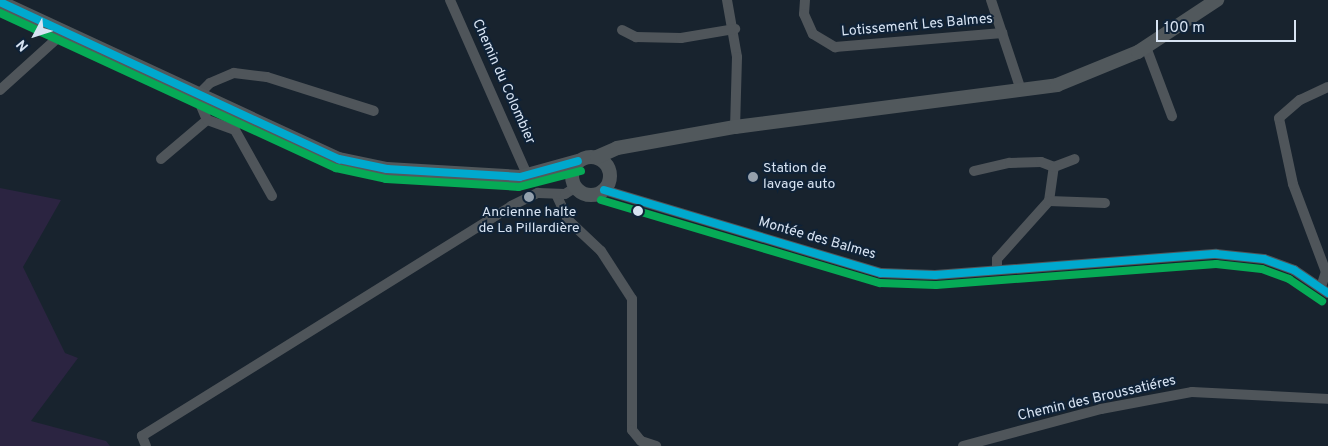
<!DOCTYPE html>
<meta charset="utf-8">
<style>
body{margin:0}
#map{position:relative;width:1328px;height:446px;overflow:hidden;background:#18232e;font-family:Overpass,sans-serif}
div>[style]{position:absolute}
.green>*{inset:0;background:#2b2441}
.street>*{height:10px;margin:-5px;padding:0 5px;transform-origin:5px;border-radius:5px;background:#4f555a}
.secondary>*{height:14px;margin:-7px;padding:0 7px;transform-origin:7px;border-radius:7px;background:#51585c}
.secondary>.ring{margin:-7px;padding:0;box-sizing:content-box;background:none;border:14px solid #51585c;border-radius:50%}
.bus-1>*{height:8px;margin:-4px;padding:0 4px;transform-origin:4px;border-radius:4px;background:#00a9ce}
.bus-2>*{height:8px;margin:-4px;padding:0 4px;transform-origin:4px;border-radius:4px;background:#06aa56}
.dots>*{width:14px;height:14px;translate:-50% -50%;box-sizing:border-box;border:2px solid #0f2237;border-radius:50%}
span{translate:-50% -50%;white-space:nowrap;text-align:center;line-height:1.15;-webkit-text-stroke:4px #0f2237;paint-order:stroke}
.street-label{font-size:14px;color:#d7e3f2}
.poi-label{font-size:14px;color:#d7e3f2}
.left{translate:0 -50%;text-align:left}
.north{position:absolute;left:10px;top:10px;width:50px;height:50px;-webkit-text-stroke:4px #0f2237;paint-order:stroke;rotate:230deg;font-size:14px;font-weight:700;line-height:20px;text-align:center;color:#d7e3f2}
.north::after{content:'';display:block;margin:auto;width:18px;height:22px;background:#d7e3f2;clip-path:polygon(50% 0,100% 100%,50% 72%,0 100%)}
.scale{position:absolute;left:1156px;top:20px;width:140px;height:22px;box-sizing:border-box;border:2px solid #d7e3f2;border-top:0;padding-left:6px;font-size:15px;line-height:18px;white-space:nowrap;color:#d7e3f2;-webkit-text-stroke:4px #0f2237;paint-order:stroke}
</style>
<div id="map">
<div class="green">
<div style="clip-path:polygon(0 188px,61px 200px,23px 267px,65px 353px,78px 358px,31px 421px,106px 441px,110px 446px,0 446px)"></div>
</div>
<div class="street">
<div style="left:450px;top:0;width:193px;rotate:66.2deg"></div>
<div style="left:727px;top:0;width:58px;rotate:80deg"></div>
<div style="left:737px;top:57px;width:70px;rotate:91.6deg"></div>
<div style="left:805px;top:0;width:14px;rotate:94deg"></div>
<div style="left:804px;top:14px;width:22px;rotate:66deg"></div>
<div style="left:813px;top:34px;width:26px;rotate:31deg"></div>
<div style="left:835px;top:47px;width:168px;rotate:-4.8deg"></div>
<div style="left:991px;top:0;width:95px;rotate:71.6deg"></div>
<div style="left:622px;top:30px;width:16px;rotate:27deg"></div>
<div style="left:636px;top:37px;width:45px;rotate:1.3deg"></div>
<div style="left:681px;top:38px;width:55px;rotate:-9.5deg"></div>
<div style="left:1146px;top:47px;width:74px;rotate:69.4deg"></div>
<div style="left:0;top:90px;width:85px;rotate:-42.1deg"></div>
<div style="left:161px;top:159px;width:60px;rotate:-40.3deg"></div>
<div style="left:974px;top:171px;width:37px;rotate:-13deg"></div>
<div style="left:1010px;top:163px;width:31px;rotate:-2deg"></div>
<div style="left:1041px;top:162px;width:14px;rotate:21deg"></div>
<div style="left:604px;top:190px;width:289px;rotate:16.7deg"></div>
<div style="left:881px;top:273px;width:54px;rotate:2.1deg"></div>
<div style="left:935px;top:275px;width:282px;rotate:-4.3deg"></div>
<div style="left:1216px;top:254px;width:48px;rotate:5.9deg"></div>
<div style="left:1264px;top:259px;width:32px;rotate:20deg"></div>
<div style="left:1294px;top:270px;width:41px;rotate:34.1deg"></div>
<div style="left:556px;top:194px;width:29px;rotate:65deg"></div>
<div style="left:568px;top:220px;width:45px;rotate:43.2deg"></div>
<div style="left:601px;top:251px;width:57px;rotate:57.1deg"></div>
<div style="left:632px;top:299px;width:131px;rotate:90deg"></div>
<div style="left:632px;top:430px;width:14px;rotate:51deg"></div>
<div style="left:641px;top:441px;width:16px;rotate:18deg"></div>
<div style="left:272px;top:196px;width:76px;rotate:-119.3deg"></div>
<div style="left:235px;top:130px;width:30px;rotate:-160deg"></div>
<div style="left:207px;top:120px;width:26px;rotate:-113deg"></div>
<div style="left:197px;top:96px;width:18px;rotate:-45deg"></div>
<div style="left:210px;top:83px;width:26px;rotate:-23deg"></div>
<div style="left:234px;top:73px;width:33px;rotate:7deg"></div>
<div style="left:267px;top:77px;width:112px;rotate:17.6deg"></div>
<div style="left:1049px;top:201px;width:34px;rotate:-82deg"></div>
<div style="left:1054px;top:167px;width:22px;rotate:-21deg"></div>
<div style="left:997px;top:270px;width:11px;rotate:-90deg"></div>
<div style="left:997px;top:259px;width:78px;rotate:-48.1deg"></div>
<div style="left:1049px;top:201px;width:56px;rotate:2deg"></div>
<div style="left:1321px;top:287px;width:16px;rotate:-72deg"></div>
<div style="left:1326px;top:272px;width:94px;rotate:-110.6deg"></div>
<div style="left:1293px;top:184px;width:67px;rotate:-102deg"></div>
<div style="left:1279px;top:118px;width:28px;rotate:-41deg"></div>
<div style="left:1300px;top:100px;width:31px;rotate:-25deg"></div>
<div style="left:146px;top:446px;width:11px;rotate:-112deg"></div>
<div style="left:142px;top:436px;width:435px;rotate:-31.9deg"></div>
<div style="left:511px;top:206px;width:30px;rotate:-26deg"></div>
<div style="left:538px;top:193px;width:27px;rotate:2deg"></div>
<div style="left:565px;top:194px;width:13px;rotate:-32deg"></div>
<div style="left:963px;top:446px;width:143px;rotate:-15deg"></div>
<div style="left:1101px;top:409px;width:93px;rotate:-10.6deg"></div>
<div style="left:1192px;top:392px;width:136px;rotate:2.9deg"></div>
</div>
<div class="secondary">
<div style="left:0;top:2px;width:374px;rotate:24.9deg"></div>
<div style="left:339px;top:159px;width:49px;rotate:11.8deg"></div>
<div style="left:387px;top:169px;width:133px;rotate:3.4deg"></div>
<div style="left:520px;top:177px;width:60px;rotate:-15.4deg"></div>
<div class="ring" style="left:572px;top:157px;width:24px;height:24px"></div>
<div style="left:597px;top:157px;width:22px;rotate:-24deg"></div>
<div style="left:617px;top:148px;width:120px;rotate:-10.1deg"></div>
<div style="left:735px;top:127px;width:325px;rotate:-7.4deg"></div>
<div style="left:1057px;top:85px;width:87px;rotate:-22.2deg"></div>
<div style="left:1138px;top:52px;width:95px;rotate:-33.4deg"></div>
</div>
<div class="bus-1">
<div style="left:0;top:2px;width:374px;rotate:24.9deg"></div>
<div style="left:339px;top:159px;width:49px;rotate:11.8deg"></div>
<div style="left:387px;top:169px;width:133px;rotate:3.4deg"></div>
<div style="left:520px;top:177px;width:60px;rotate:-15.4deg"></div>
<div style="left:604px;top:190px;width:289px;rotate:16.7deg"></div>
<div style="left:881px;top:273px;width:54px;rotate:2.1deg"></div>
<div style="left:935px;top:275px;width:282px;rotate:-4.3deg"></div>
<div style="left:1216px;top:254px;width:48px;rotate:5.9deg"></div>
<div style="left:1264px;top:259px;width:32px;rotate:20deg"></div>
<div style="left:1294px;top:270px;width:41px;rotate:34.1deg"></div>
</div>
<div class="bus-2">
<div style="left:0;top:13px;width:370px;rotate:24.8deg"></div>
<div style="left:336px;top:168px;width:51px;rotate:12.4deg"></div>
<div style="left:386px;top:179px;width:133px;rotate:3.4deg"></div>
<div style="left:519px;top:187px;width:64px;rotate:-14.5deg"></div>
<div style="left:601px;top:200px;width:291px;rotate:16.6deg"></div>
<div style="left:880px;top:283px;width:56px;rotate:2deg"></div>
<div style="left:936px;top:285px;width:281px;rotate:-4.3deg"></div>
<div style="left:1216px;top:264px;width:46px;rotate:6.2deg"></div>
<div style="left:1262px;top:269px;width:29px;rotate:20deg"></div>
<div style="left:1289px;top:279px;width:40px;rotate:34deg"></div>
</div>
<div class="dots">
<div style="left:753px;top:177px;background:#94a0ad"></div>
<div style="left:529px;top:197px;background:#94a0ad"></div>
<div style="left:638px;top:211px;background:#d7e3f2"></div>
</div>
<div class="street-label">
<span style="left:917px;top:26px;rotate:-5deg">Lotissement Les Balmes</span>
<span style="left:503px;top:82px;rotate:66deg">Chemin du Colombier</span>
<span style="left:817px;top:239px;rotate:16deg">Montée des Balmes</span>
<span style="left:1097px;top:399px;rotate:-13deg">Chemin des Broussatiéres</span>
</div>
<div class="poi-label">
<span class="left" style="left:763px;top:177px">Station de<br>lavage auto</span>
<span style="left:529px;top:221px">Ancienne halte<br>de La Pillardière</span>
</div>
<div class="north">N</div>
<div class="scale">100 m</div>
</div>
